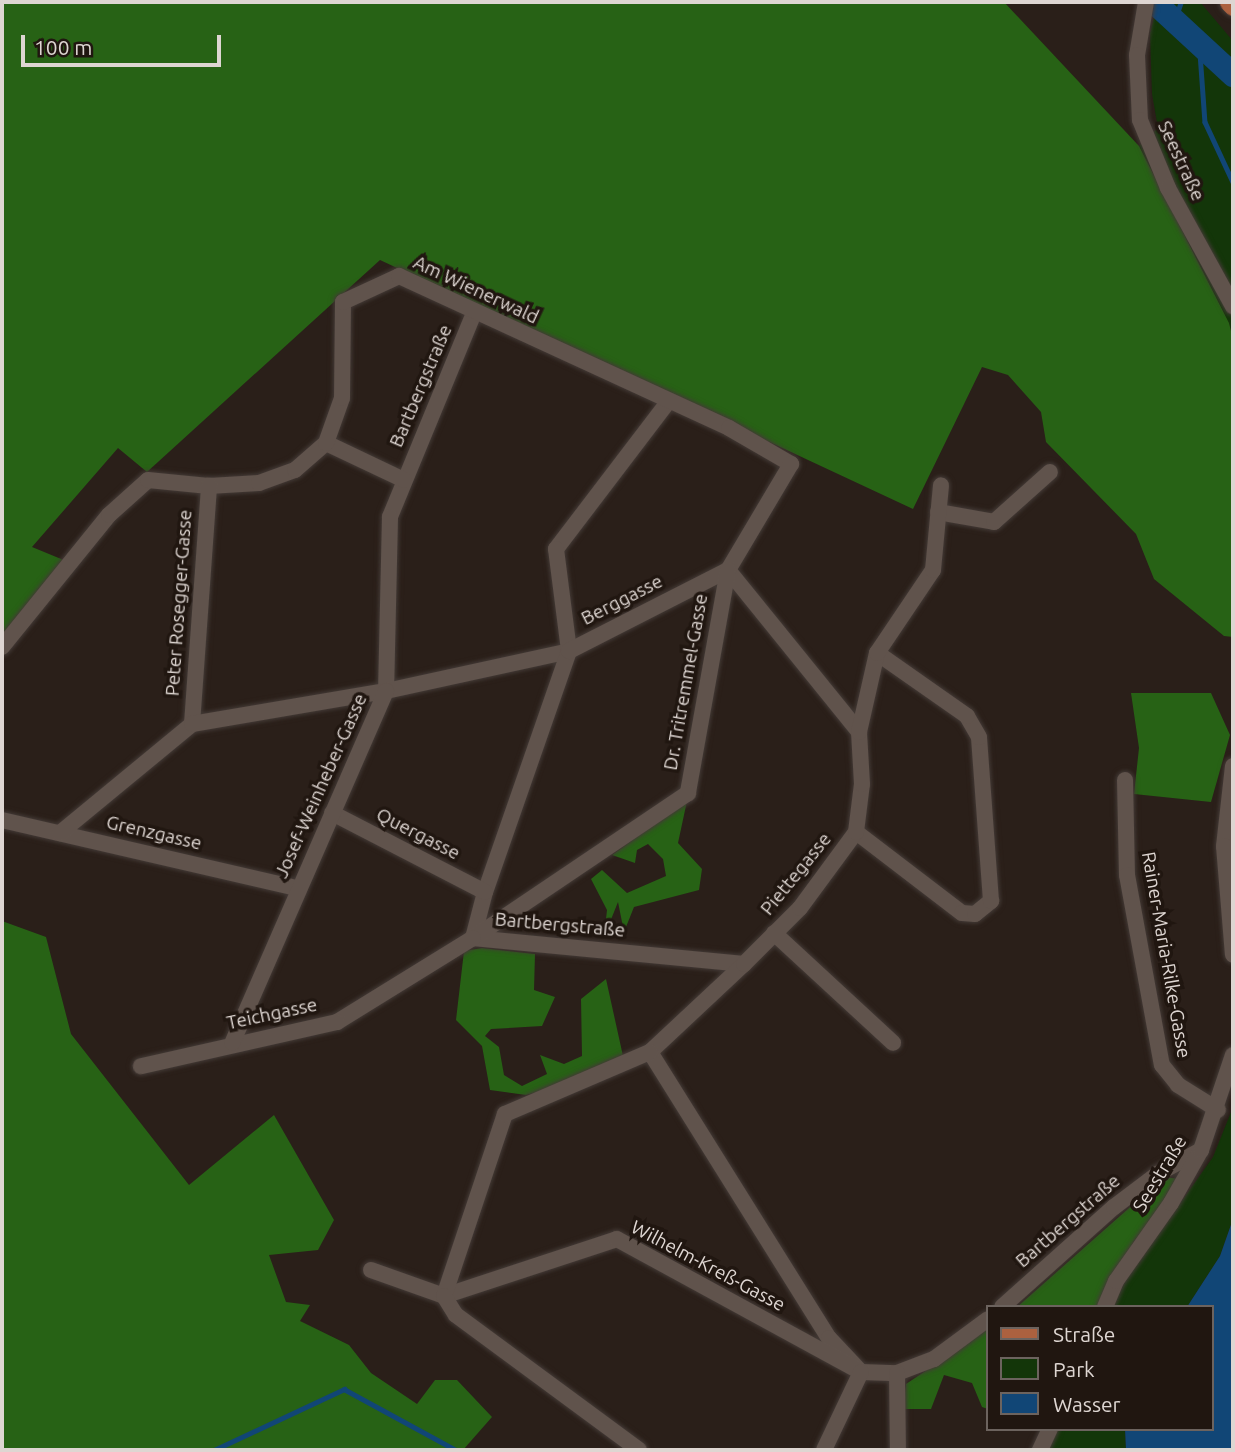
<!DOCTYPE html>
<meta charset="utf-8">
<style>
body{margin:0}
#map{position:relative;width:1235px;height:1452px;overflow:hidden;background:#2a1f19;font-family:Ubuntu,sans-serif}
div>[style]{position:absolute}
.green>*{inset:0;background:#133609}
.forest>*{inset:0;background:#276215}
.water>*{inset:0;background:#114676}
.stream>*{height:4.5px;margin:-2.25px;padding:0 2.25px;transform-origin:2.25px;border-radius:2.25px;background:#114676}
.river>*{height:24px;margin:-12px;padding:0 12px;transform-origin:12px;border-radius:12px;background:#114676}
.roads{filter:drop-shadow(0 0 2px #433a36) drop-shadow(0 0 2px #433a36)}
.minor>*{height:16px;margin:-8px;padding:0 8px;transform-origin:8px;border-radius:8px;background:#60534c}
.major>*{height:19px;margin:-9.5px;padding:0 9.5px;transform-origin:9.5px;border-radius:9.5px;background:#ac613f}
span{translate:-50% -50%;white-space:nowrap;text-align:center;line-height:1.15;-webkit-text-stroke:7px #201610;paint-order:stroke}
.street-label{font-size:19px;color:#ded6d2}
.frame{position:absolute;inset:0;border:4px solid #ded6d2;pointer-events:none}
.legend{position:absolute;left:986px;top:1305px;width:228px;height:126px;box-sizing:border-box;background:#201610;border:2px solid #6c635e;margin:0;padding:9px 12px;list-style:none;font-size:21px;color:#ded6d2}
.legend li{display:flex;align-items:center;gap:14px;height:35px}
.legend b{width:35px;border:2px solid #6c635e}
.scale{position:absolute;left:21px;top:35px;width:200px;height:32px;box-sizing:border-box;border:4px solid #ded6d2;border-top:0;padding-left:9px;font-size:21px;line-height:24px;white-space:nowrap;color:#ded6d2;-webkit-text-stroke:5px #201610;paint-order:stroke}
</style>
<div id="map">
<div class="green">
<div style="clip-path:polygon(1158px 2px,1200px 2px,1233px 41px,1233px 339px,1229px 323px,1139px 146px,1158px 128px,1152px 94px,1150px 33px)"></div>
<div style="clip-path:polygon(1233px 1107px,1233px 1219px,1220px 1256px,1187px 1307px,1113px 1307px,1124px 1282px,1213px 1157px)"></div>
<div style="clip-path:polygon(1058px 1429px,1125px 1429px,1126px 1450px,1048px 1450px)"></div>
</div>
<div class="forest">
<div style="clip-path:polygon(2px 2px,1004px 2px,1139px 146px,1229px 323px,1233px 339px,1233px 637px,1224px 636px,1154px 579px,1136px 534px,1046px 442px,1041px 412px,1008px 375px,982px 367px,913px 509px,380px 260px,147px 472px,118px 448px,32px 547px,66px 561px,2px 638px)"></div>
<div style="clip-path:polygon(1131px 693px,1211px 693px,1230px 735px,1211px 802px,1134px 794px,1139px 748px)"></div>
<div style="clip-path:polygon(687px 801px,678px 843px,702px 869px,699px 890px,634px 907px,624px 932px,618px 902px,604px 937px,607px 910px,591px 879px,602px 870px,627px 893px,666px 876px,663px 859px,648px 844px,637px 850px,635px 863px,612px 855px)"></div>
<div style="clip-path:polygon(2px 921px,46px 937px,71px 1034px,189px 1185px,274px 1115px,334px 1220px,318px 1250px,269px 1255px,286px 1302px,310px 1305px,300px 1321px,349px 1345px,371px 1373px,417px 1404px,435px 1380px,457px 1380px,492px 1417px,463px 1450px,2px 1450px)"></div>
<div style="clip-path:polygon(482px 948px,535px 954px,534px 990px,555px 997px,542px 1026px,491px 1029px,485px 1036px,499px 1047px,504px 1075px,522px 1086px,547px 1074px,540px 1055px,564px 1064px,582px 1056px,581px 999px,606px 979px,623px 1056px,562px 1085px,526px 1095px,490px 1090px,482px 1046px,456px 1020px,464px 951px)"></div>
<div style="clip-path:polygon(1164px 1177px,1180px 1179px,1168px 1204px,1134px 1241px,1097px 1307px,1017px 1307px)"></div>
<div style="clip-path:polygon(988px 1329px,988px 1409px,982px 1407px,972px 1383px,944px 1375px,931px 1409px,903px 1409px,906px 1384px)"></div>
</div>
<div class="water">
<div style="clip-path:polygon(1233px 1219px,1233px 1450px,1126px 1450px,1125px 1429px,1212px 1429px,1212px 1307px,1187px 1307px,1220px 1256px)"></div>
</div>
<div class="stream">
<div style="left:1175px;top:19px;width:18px;rotate:-71deg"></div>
<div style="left:1199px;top:39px;width:83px;rotate:85.9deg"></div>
<div style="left:1205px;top:122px;width:66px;rotate:65deg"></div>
<div style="left:214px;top:1450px;width:144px;rotate:-25.1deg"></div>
<div style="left:344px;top:1389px;width:128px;rotate:28.6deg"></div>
</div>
<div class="river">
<div style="left:1154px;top:2px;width:108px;rotate:42.7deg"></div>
</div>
<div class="roads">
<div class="minor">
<div style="left:1146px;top:2px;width:54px;rotate:99.6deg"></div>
<div style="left:1137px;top:55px;width:65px;rotate:87.4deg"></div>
<div style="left:1140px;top:120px;width:74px;rotate:67.6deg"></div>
<div style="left:1168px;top:188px;width:135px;rotate:61.2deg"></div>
<div style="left:474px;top:313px;width:221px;rotate:112.4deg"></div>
<div style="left:390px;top:517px;width:174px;rotate:91.3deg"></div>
<div style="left:386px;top:691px;width:187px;rotate:-12.3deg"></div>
<div style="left:569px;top:651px;width:255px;rotate:109.2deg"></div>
<div style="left:485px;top:892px;width:48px;rotate:104.6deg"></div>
<div style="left:473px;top:938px;width:272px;rotate:5.5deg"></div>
<div style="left:744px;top:964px;width:129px;rotate:136.9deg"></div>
<div style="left:650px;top:1052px;width:337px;rotate:58deg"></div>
<div style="left:829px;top:1338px;width:47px;rotate:46.7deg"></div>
<div style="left:861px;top:1372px;width:36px;rotate:2deg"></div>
<div style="left:897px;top:1373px;width:40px;rotate:-21deg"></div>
<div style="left:934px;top:1359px;width:67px;rotate:-36.5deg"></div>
<div style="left:668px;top:402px;width:185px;rotate:127.3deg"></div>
<div style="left:556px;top:549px;width:103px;rotate:82.7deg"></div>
<div style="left:569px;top:651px;width:178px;rotate:-27deg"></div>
<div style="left:728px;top:570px;width:208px;rotate:51deg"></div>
<div style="left:326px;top:443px;width:86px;rotate:25.4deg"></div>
<div style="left:938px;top:512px;width:57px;rotate:10.1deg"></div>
<div style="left:994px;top:522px;width:75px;rotate:-41.8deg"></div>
<div style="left:2px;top:647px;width:170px;rotate:-51deg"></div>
<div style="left:109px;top:515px;width:52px;rotate:-41.9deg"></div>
<div style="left:148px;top:480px;width:61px;rotate:5.6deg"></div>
<div style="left:209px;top:486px;width:50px;rotate:-3.4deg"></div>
<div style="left:259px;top:483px;width:38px;rotate:-20deg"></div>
<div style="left:295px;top:470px;width:41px;rotate:-41.1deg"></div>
<div style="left:326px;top:443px;width:48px;rotate:-70.4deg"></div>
<div style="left:342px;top:398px;width:96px;rotate:-89.4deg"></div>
<div style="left:343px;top:302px;width:62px;rotate:-24.9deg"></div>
<div style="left:399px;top:276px;width:363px;rotate:24.7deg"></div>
<div style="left:729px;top:428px;width:72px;rotate:30.1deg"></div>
<div style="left:791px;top:464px;width:123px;rotate:120.7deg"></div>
<div style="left:728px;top:570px;width:227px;rotate:100.2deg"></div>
<div style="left:688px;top:793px;width:259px;rotate:146deg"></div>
<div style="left:473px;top:938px;width:160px;rotate:148.3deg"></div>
<div style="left:337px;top:1022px;width:201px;rotate:167.3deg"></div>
<div style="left:192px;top:724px;width:239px;rotate:-85.9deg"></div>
<div style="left:1233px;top:766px;width:81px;rotate:96.4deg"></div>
<div style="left:1224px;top:846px;width:109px;rotate:85.3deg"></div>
<div style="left:1125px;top:780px;width:95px;rotate:88.8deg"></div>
<div style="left:1127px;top:875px;width:193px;rotate:79.6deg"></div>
<div style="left:1162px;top:1065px;width:26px;rotate:51deg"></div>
<div style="left:1178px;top:1085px;width:47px;rotate:32deg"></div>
<div style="left:332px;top:813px;width:172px;rotate:27.3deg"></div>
<div style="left:2px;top:820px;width:303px;rotate:13deg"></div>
<div style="left:856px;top:832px;width:133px;rotate:37.4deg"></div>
<div style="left:962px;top:913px;width:13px;rotate:4deg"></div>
<div style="left:975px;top:914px;width:21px;rotate:-39deg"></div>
<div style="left:991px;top:901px;width:164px;rotate:-94.2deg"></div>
<div style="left:979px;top:737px;width:24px;rotate:-120deg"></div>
<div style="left:967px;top:716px;width:110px;rotate:-145deg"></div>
<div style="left:60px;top:833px;width:171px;rotate:-39.5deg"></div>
<div style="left:192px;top:724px;width:197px;rotate:-9.7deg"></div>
<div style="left:386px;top:691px;width:384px;rotate:113.6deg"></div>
<div style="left:774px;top:933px;width:162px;rotate:42.7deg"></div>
<div style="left:744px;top:964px;width:79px;rotate:-45deg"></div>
<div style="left:800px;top:908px;width:94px;rotate:-53.6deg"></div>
<div style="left:856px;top:832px;width:48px;rotate:-82.9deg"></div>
<div style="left:862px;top:784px;width:52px;rotate:-93.3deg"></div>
<div style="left:859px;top:732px;width:81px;rotate:-77.2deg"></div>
<div style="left:877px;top:653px;width:100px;rotate:-56deg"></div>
<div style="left:933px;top:570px;width:85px;rotate:-84.6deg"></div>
<div style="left:371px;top:1270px;width:77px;rotate:19.6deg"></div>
<div style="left:444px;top:1296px;width:182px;rotate:-18.2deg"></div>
<div style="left:617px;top:1239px;width:278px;rotate:28.6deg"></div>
<div style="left:861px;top:1372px;width:86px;rotate:115.4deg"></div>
<div style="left:444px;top:1296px;width:192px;rotate:-71.5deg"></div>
<div style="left:505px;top:1114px;width:158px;rotate:-23.2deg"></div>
<div style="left:444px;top:1296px;width:22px;rotate:58deg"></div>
<div style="left:456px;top:1315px;width:227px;rotate:36.4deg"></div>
<div style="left:1002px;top:1307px;width:150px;rotate:-41.8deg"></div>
<div style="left:1114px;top:1207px;width:56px;rotate:-37.1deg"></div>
<div style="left:1159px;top:1173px;width:48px;rotate:-28.7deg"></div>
<div style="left:1105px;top:1307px;width:28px;rotate:-67deg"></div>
<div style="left:1116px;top:1281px;width:95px;rotate:-54.8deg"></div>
<div style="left:1171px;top:1203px;width:61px;rotate:-60.5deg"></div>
<div style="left:1201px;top:1150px;width:100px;rotate:-71.4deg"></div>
<div style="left:897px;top:1373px;width:77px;rotate:89.3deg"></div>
<div style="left:1040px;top:1450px;width:23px;rotate:-65deg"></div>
</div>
<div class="major">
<div style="left:1229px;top:2px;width:6px;rotate:45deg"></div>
</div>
</div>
<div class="street-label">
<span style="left:1181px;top:161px;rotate:65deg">Seestraße</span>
<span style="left:476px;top:290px;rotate:25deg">Am Wienerwald</span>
<span style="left:421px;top:386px;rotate:-67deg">Bartbergstraße</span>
<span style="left:622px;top:600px;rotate:-27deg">Berggasse</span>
<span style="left:179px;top:603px;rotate:-86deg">Peter Rosegger-Gasse</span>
<span style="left:686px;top:682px;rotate:-80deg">Dr. Tritremmel-Gasse</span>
<span style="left:321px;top:786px;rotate:-66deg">Josef-Weinheber-Gasse</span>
<span style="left:154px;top:833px;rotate:13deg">Grenzgasse</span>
<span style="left:418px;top:834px;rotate:27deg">Quergasse</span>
<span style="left:796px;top:874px;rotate:-51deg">Piettegasse</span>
<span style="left:560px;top:925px;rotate:5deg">Bartbergstraße</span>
<span style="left:1166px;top:955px;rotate:80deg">Rainer-Maria-Rilke-Gasse</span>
<span style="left:272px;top:1014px;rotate:-12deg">Teichgasse</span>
<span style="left:1160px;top:1174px;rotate:-59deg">Seestraße</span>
<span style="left:1068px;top:1221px;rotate:-41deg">Bartbergstraße</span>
<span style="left:708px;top:1266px;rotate:28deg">Wilhelm-Kreß-Gasse</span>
</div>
<div class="frame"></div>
<ul class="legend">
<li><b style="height:9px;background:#ac613f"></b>Straße</li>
<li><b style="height:19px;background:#133609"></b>Park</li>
<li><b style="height:19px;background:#114676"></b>Wasser</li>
</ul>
<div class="scale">100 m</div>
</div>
